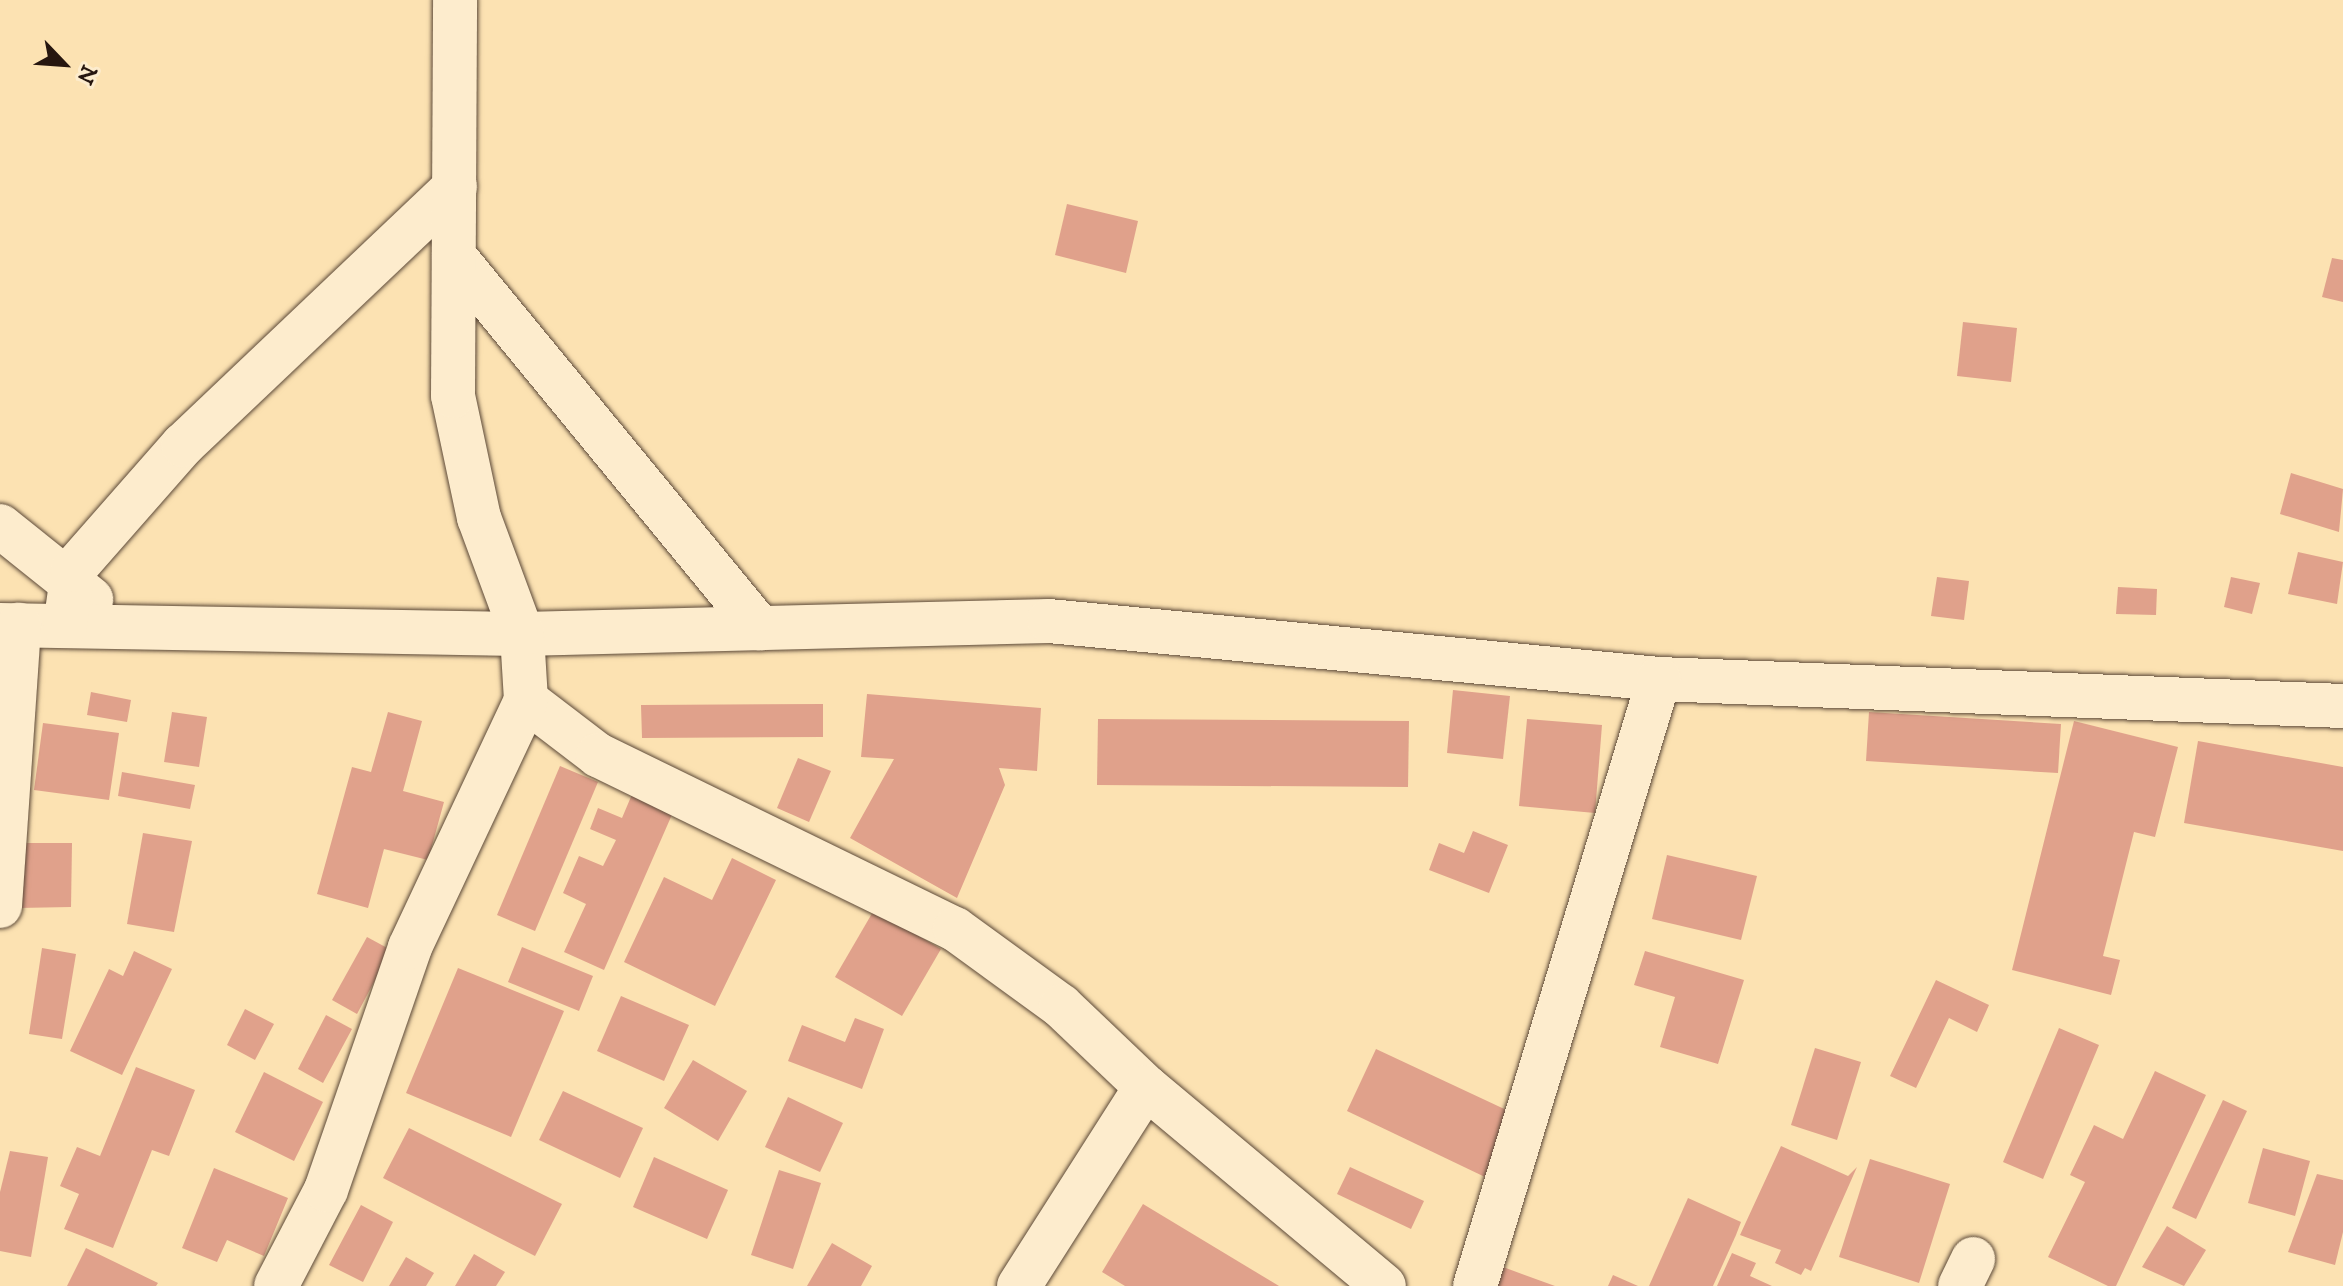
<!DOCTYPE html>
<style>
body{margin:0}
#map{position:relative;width:2343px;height:1286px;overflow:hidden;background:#fce2b2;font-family:"IM FELL DW Pica",serif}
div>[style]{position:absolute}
.building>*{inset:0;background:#e0a18b}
.roads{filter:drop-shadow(0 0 2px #5c4938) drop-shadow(0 0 2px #5c4938)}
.minor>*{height:44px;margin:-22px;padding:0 22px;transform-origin:22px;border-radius:22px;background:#fdeccd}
span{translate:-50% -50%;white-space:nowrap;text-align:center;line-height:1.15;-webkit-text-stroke:8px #fdeccd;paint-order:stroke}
.north{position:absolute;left:24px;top:24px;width:80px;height:80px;-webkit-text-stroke:6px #fdeccd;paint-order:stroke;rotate:115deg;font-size:22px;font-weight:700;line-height:32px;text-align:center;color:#26160f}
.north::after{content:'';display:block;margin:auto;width:28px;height:36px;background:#26160f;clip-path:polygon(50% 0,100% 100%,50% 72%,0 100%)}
</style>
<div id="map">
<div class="building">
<div style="clip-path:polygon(1067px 204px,1138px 221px,1126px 273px,1055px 255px)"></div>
<div style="clip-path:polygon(2332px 258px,2343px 260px,2343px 302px,2322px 297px)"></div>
<div style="clip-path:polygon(1963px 322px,2017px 328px,2011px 382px,1957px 376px)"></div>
<div style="clip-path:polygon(2291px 473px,2343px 489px,2339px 532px,2280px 514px)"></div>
<div style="clip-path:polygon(2298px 552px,2343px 562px,2337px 604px,2288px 594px)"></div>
<div style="clip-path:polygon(1937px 577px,1969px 581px,1964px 620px,1931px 616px)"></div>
<div style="clip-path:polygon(2231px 577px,2260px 583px,2252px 614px,2224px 607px)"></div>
<div style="clip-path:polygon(2118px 587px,2157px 589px,2156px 615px,2116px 614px)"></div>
<div style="clip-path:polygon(1453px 690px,1510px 696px,1503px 759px,1447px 753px)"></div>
<div style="clip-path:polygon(91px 692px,131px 700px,127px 722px,87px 715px)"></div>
<div style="clip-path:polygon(867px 694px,1041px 708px,1037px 771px,999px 768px,1005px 785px,957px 898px,850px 838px,894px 759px,861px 757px)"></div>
<div style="clip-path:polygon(823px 704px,823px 737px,642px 738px,641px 705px)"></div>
<div style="clip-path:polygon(172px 712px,207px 717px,199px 767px,164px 762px)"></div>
<div style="clip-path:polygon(388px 712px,422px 721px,403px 791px,444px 802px,428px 860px,384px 849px,368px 908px,317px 894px,352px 767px,371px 772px)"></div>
<div style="clip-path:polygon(1869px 712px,2061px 724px,2058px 773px,1866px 761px)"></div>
<div style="clip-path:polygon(1098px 719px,1409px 721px,1408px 787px,1097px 785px)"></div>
<div style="clip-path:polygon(1527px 719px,1602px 725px,1595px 813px,1519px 806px)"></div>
<div style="clip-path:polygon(2074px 721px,2178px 747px,2155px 837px,2134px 832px,2103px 956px,2120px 960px,2111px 995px,2012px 970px)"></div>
<div style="clip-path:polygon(43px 723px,119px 733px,109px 800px,34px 790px)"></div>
<div style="clip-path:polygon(2198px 741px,2343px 767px,2343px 851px,2184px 823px)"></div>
<div style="clip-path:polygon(798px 758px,831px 771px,809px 822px,777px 808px)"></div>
<div style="clip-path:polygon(560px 766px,598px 782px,535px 931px,497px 915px)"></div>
<div style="clip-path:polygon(122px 772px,195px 785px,190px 809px,118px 796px)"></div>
<div style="clip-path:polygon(633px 792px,674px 810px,604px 970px,564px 952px,586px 904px,563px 893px,579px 856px,603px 866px,616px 840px,590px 829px,598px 808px,622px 818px)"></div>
<div style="clip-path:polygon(1473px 831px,1508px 845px,1489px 893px,1429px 870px,1439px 843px,1464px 853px)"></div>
<div style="clip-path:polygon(143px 833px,192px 841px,174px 932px,127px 924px)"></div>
<div style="clip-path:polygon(19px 843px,72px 843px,71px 907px,18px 908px)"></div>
<div style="clip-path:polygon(1667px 855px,1757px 876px,1741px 940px,1652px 919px)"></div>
<div style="clip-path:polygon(732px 858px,776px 880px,715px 1006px,624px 962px,664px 877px,712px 900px)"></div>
<div style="clip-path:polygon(874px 910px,941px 949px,902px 1016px,835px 977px)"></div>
<div style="clip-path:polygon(367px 937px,391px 950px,357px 1014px,332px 1000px)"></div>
<div style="clip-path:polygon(522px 947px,593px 976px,579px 1011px,508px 982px)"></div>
<div style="clip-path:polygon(42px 948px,76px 954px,62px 1039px,29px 1034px)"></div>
<div style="clip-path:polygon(134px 951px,172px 969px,122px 1075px,70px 1051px,109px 969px,123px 976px)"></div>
<div style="clip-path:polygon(1645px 951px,1744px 980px,1718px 1064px,1660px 1047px,1675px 997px,1634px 985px)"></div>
<div style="clip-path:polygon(458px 968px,564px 1011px,511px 1137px,406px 1093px)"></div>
<div style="clip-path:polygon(1936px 980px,1989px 1005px,1977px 1032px,1949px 1018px,1916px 1088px,1890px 1076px)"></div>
<div style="clip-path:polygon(621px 996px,689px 1025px,664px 1081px,597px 1051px)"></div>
<div style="clip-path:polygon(245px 1009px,274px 1024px,255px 1060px,227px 1045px)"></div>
<div style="clip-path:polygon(326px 1015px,352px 1029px,323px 1083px,298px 1069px)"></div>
<div style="clip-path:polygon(855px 1018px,884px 1029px,862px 1089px,788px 1061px,802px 1025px,845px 1042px)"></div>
<div style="clip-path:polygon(2059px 1028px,2099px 1045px,2043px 1179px,2003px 1162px)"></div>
<div style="clip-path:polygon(1815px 1048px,1861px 1062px,1837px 1140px,1791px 1125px)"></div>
<div style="clip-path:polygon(1376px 1049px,1515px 1114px,1485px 1177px,1347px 1111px)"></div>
<div style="clip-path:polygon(693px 1060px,747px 1091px,718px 1141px,664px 1108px)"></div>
<div style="clip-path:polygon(136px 1067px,195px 1090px,169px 1156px,152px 1150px,113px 1248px,64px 1229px,79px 1194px,60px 1186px,77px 1147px,100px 1156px)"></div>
<div style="clip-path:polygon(2155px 1071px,2206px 1095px,2116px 1286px,2108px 1286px,2048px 1257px,2085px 1182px,2070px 1175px,2094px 1125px,2123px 1139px)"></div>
<div style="clip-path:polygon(264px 1072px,323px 1102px,294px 1161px,235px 1132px)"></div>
<div style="clip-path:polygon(563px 1091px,643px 1128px,620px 1178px,539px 1140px)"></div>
<div style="clip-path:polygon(788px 1097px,843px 1123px,820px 1172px,765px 1147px)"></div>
<div style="clip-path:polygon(2223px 1100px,2247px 1111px,2196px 1219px,2172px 1208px)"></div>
<div style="clip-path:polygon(409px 1128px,562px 1204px,535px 1256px,383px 1178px)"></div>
<div style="clip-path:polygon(1781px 1146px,1848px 1176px,1857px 1167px,1811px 1271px,1805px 1268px,1801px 1275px,1775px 1263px,1781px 1250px,1740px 1235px)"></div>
<div style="clip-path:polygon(2263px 1148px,2310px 1161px,2295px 1216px,2248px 1203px)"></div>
<div style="clip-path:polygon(10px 1151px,48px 1157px,31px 1257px,0 1251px,0 1192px)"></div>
<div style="clip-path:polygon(654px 1157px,728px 1190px,707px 1239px,633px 1207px)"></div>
<div style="clip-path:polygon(1870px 1159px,1950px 1184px,1919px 1283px,1839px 1257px)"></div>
<div style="clip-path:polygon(1350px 1167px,1424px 1201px,1411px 1229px,1337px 1194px)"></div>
<div style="clip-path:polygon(214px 1168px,288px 1198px,264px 1256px,227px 1240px,217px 1262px,182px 1248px)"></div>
<div style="clip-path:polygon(779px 1170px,821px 1183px,793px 1269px,751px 1255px)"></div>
<div style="clip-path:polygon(2317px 1174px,2343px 1180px,2343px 1232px,2335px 1265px,2288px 1252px)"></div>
<div style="clip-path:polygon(1688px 1198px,1741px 1222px,1736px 1235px,1713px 1286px,1649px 1286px)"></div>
<div style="clip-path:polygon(1143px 1204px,1279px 1286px,1125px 1286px,1102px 1272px)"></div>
<div style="clip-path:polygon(361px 1205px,393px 1222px,363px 1282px,329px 1265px)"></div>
<div style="clip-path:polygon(2167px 1226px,2206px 1250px,2184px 1286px,2142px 1267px)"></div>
<div style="clip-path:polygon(832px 1243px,872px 1266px,861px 1286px,807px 1286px)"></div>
<div style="clip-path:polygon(86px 1248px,158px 1283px,156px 1286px,67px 1286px)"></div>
<div style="clip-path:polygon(1732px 1253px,1756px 1263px,1750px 1276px,1772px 1286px,1717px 1286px)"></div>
<div style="clip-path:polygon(474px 1254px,505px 1272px,496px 1286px,455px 1286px)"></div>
<div style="clip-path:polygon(406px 1257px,434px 1273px,426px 1286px,389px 1286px)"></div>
<div style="clip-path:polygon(1503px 1267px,1555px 1286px,1496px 1286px)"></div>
<div style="clip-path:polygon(1613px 1275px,1638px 1286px,1608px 1286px)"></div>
</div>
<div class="roads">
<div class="minor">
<div style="left:454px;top:256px;width:482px;rotate:50.6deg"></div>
<div style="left:0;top:526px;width:117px;rotate:38.7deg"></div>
<div style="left:0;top:625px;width:522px;rotate:0.99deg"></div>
<div style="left:522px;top:634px;width:527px;rotate:-1.41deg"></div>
<div style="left:1049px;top:621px;width:613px;rotate:5.43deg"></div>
<div style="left:1659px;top:679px;width:685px;rotate:2.26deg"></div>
<div style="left:65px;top:626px;width:57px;rotate:-81.9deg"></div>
<div style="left:73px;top:570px;width:167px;rotate:-48.7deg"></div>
<div style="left:183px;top:445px;width:375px;rotate:-43.5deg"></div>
<div style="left:526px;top:700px;width:91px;rotate:37.4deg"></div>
<div style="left:598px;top:755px;width:397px;rotate:26deg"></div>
<div style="left:955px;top:929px;width:131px;rotate:36deg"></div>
<div style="left:1061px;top:1006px;width:117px;rotate:43.6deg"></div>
<div style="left:1146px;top:1087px;width:310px;rotate:39.9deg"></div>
<div style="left:0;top:906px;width:282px;rotate:-86.1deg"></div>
<div style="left:276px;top:1286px;width:108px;rotate:-62.5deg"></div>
<div style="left:326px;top:1190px;width:257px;rotate:-70.9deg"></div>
<div style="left:410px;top:947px;width:273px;rotate:-64.8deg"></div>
<div style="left:526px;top:700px;width:66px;rotate:-93.5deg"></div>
<div style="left:522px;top:634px;width:124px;rotate:-110.3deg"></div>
<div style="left:479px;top:518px;width:125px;rotate:-102deg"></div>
<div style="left:453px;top:396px;width:396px;rotate:-89.7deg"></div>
<div style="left:1019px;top:1286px;width:236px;rotate:-57.5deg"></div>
<div style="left:1475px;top:1286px;width:634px;rotate:-73.14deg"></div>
<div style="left:1960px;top:1286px;width:30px;rotate:-64deg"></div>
</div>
</div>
<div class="north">N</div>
</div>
